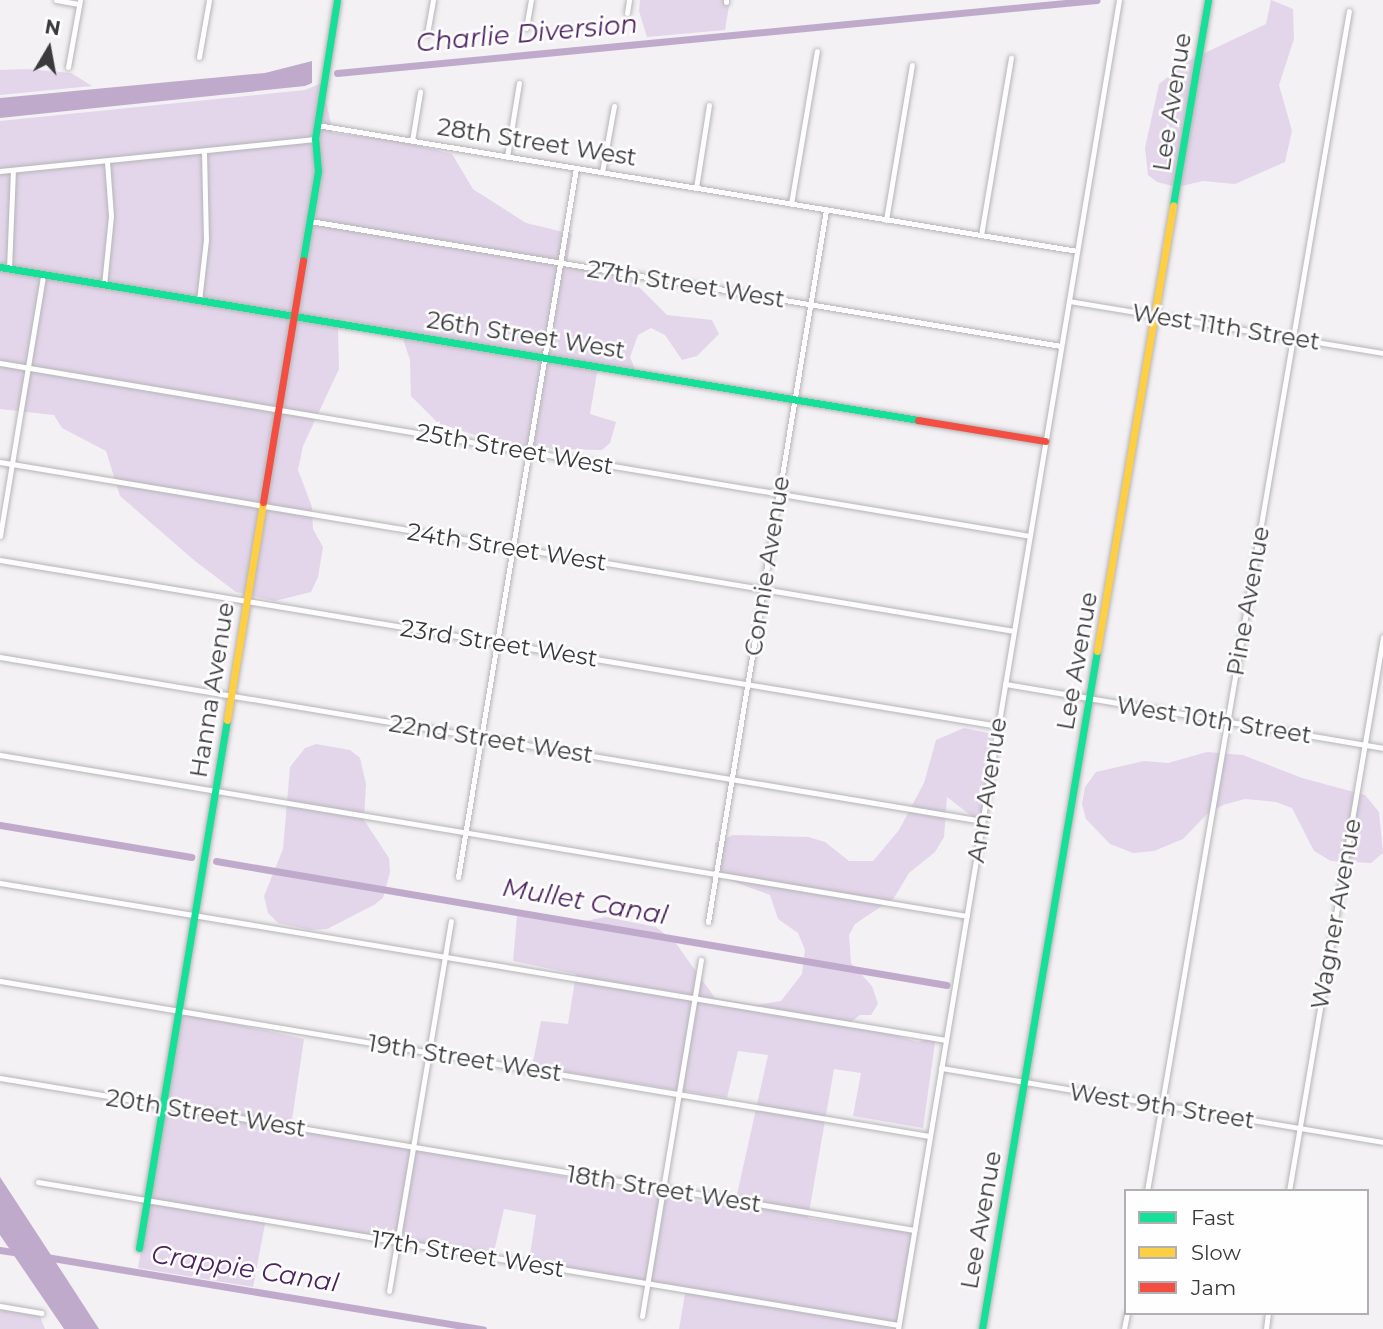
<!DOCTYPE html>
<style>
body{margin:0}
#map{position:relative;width:1383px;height:1329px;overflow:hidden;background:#f3f1f4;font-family:Montserrat,sans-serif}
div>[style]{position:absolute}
.green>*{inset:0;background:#e3d6eb}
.water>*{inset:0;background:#c0aacc}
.canal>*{height:7px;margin:-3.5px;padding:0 3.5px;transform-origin:3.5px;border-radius:3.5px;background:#c0aacc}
.roads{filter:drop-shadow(0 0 2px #b6b4b7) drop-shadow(0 0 2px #b6b4b7)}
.street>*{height:5px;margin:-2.5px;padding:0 2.5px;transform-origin:2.5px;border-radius:2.5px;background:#fdfdfd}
.fast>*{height:7px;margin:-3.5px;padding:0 3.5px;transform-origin:3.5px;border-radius:3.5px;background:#16e098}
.slow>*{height:7px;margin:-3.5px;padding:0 3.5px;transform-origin:3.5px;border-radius:3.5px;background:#ffcf43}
.jam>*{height:7px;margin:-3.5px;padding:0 3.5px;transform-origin:3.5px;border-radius:3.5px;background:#f24e42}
span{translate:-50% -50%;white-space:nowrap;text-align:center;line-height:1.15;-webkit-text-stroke:5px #fffeff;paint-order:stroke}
.street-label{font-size:24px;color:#3a393b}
.water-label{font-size:26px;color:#4c235f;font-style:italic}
.legend{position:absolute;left:1124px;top:1189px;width:245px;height:126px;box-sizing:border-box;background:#fffeff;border:2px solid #b0afb1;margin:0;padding:9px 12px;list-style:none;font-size:21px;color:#3a393b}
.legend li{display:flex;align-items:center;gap:14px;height:35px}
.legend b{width:35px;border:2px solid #b0afb1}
.north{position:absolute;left:14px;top:14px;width:70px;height:70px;-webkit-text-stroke:5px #fffeff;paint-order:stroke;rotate:10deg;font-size:19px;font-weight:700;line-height:28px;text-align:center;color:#3a393b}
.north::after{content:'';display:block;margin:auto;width:24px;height:32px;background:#3a393b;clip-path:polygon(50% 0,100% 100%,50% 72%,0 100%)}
</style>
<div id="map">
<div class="green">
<div style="clip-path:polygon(640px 0,730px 0,725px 30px,647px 37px,639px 11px)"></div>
<div style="clip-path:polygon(1271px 0,1293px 9px,1294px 39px,1279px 85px,1292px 131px,1285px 162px,1235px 184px,1203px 181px,1177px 187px,1157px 182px,1148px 175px,1145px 148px,1159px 84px,1190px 60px,1266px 24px)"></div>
<div style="clip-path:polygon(28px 69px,71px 73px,92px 86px,0 95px,0 70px)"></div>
<div style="clip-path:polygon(322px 83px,333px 133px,400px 141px,452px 154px,473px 189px,526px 223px,572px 234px,567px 264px,626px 274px,667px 315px,712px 320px,719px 334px,697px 356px,682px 360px,665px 335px,651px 328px,638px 335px,630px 357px,636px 372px,598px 367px,590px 414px,616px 422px,610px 443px,602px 450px,553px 449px,500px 443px,438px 423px,411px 396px,410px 360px,401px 333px,343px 319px,338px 329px,339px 369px,303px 446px,298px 470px,312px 507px,313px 529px,323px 547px,318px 577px,311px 592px,275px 601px,236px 592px,195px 561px,120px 496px,106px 451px,62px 428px,54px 415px,0 409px,0 121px,305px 90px)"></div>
<div style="clip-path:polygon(964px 728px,992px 734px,982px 824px,947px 797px,944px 837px,935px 852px,909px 873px,894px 898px,855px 924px,849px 935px,851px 963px,872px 986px,878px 1004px,871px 1015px,860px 1015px,851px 1022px,918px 1042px,936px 1036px,923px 1128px,853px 1116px,861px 1073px,834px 1069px,808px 1218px,913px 1233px,897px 1329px,679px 1329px,686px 1288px,529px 1262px,536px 1215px,504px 1209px,492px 1260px,266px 1219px,253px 1287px,138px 1268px,180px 1012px,304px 1039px,291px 1126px,734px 1208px,768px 1055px,738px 1051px,727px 1098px,532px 1067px,541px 1021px,568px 1024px,576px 974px,513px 961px,517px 916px,574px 923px,606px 917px,656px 927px,675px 942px,715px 998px,756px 1005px,781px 1001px,802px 974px,805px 950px,798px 933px,778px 919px,770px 895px,729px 880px,716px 864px,715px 843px,733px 835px,808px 837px,825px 842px,849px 861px,873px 861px,899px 830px,924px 783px,936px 740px)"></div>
<div style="clip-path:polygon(316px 744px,350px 750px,360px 758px,366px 784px,364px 820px,389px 858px,390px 872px,383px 898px,374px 905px,327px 929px,310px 930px,278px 923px,268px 913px,264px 896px,283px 849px,290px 767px,305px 748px)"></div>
<div style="clip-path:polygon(1207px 752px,1243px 755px,1302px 778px,1365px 795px,1379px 812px,1383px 853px,1371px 863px,1331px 861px,1314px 851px,1292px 808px,1276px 802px,1245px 799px,1223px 805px,1207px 814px,1183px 839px,1154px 851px,1133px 853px,1110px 844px,1086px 819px,1082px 804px,1085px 787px,1096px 772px,1144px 761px,1168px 763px)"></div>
<div style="clip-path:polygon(0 1308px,38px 1312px,45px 1329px,0 1329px)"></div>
</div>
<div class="water">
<div style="clip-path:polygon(312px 61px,312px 83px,305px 86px,0 118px,0 98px,265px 73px)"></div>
<div style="clip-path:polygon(0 1177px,66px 1278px,99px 1329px,64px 1329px,0 1235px)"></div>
</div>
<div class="canal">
<div style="left:337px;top:73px;width:763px;rotate:-5.49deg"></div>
<div style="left:0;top:825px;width:194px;rotate:9.5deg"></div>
<div style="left:216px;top:861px;width:741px;rotate:9.63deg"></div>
<div style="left:0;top:1250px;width:20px;rotate:9deg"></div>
<div style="left:46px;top:1257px;width:443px;rotate:9.4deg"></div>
</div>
<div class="roads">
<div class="street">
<div style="left:56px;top:0;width:23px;rotate:10deg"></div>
<div style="left:726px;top:2px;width:2px;rotate:-90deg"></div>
<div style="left:627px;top:13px;width:13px;rotate:-81deg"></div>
<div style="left:526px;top:28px;width:28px;rotate:-80deg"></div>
<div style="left:427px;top:34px;width:35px;rotate:-80deg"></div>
<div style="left:199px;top:57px;width:58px;rotate:-80deg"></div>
<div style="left:68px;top:67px;width:68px;rotate:-79.8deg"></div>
<div style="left:317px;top:125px;width:770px;rotate:9.41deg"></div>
<div style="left:412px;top:141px;width:50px;rotate:-80.7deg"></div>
<div style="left:507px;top:157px;width:75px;rotate:-80.8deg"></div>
<div style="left:0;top:171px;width:317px;rotate:-5.8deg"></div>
<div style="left:602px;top:172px;width:67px;rotate:-79.7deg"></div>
<div style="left:696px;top:188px;width:84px;rotate:-81.1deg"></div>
<div style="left:791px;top:204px;width:155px;rotate:-80.4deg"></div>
<div style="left:886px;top:220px;width:157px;rotate:-80.5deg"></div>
<div style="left:310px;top:221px;width:761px;rotate:9.45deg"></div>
<div style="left:981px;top:235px;width:180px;rotate:-80.4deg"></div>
<div style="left:9px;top:269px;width:99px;rotate:-87.7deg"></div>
<div style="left:104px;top:285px;width:69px;rotate:-84.2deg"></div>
<div style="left:111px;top:216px;width:55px;rotate:-94.2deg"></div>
<div style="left:199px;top:301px;width:61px;rotate:-83.5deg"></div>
<div style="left:206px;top:240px;width:89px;rotate:-91.3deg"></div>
<div style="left:1069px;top:301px;width:318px;rotate:9.4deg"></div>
<div style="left:0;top:363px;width:1044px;rotate:9.53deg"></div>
<div style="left:0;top:462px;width:1028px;rotate:9.46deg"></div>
<div style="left:0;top:536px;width:265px;rotate:-80.6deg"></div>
<div style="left:0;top:560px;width:1012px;rotate:9.44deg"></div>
<div style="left:0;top:657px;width:996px;rotate:9.48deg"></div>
<div style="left:1005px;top:684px;width:383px;rotate:9.6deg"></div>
<div style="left:0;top:755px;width:980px;rotate:9.45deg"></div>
<div style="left:458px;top:877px;width:719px;rotate:-80.55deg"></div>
<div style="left:0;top:883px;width:959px;rotate:9.42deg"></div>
<div style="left:708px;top:922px;width:722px;rotate:-80.59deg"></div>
<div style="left:0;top:981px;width:942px;rotate:9.47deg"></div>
<div style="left:941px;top:1068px;width:448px;rotate:9.5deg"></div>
<div style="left:0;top:1078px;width:927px;rotate:9.44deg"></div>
<div style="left:38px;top:1182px;width:872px;rotate:9.44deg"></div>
<div style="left:1147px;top:1191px;width:1197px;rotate:-80.29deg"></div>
<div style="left:1289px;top:1191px;width:562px;rotate:-80.37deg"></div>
<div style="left:389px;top:1291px;width:375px;rotate:-80.5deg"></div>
<div style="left:0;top:1306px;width:42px;rotate:9.7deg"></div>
<div style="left:642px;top:1316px;width:361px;rotate:-80.6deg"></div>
<div style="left:898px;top:1329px;width:1347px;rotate:-80.56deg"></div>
<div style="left:1124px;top:1329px;width:16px;rotate:-79deg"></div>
<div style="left:1266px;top:1329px;width:16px;rotate:-83deg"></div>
</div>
<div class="fast">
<div style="left:1173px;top:205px;width:208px;rotate:-80.3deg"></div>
<div style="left:303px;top:260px;width:90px;rotate:-80.4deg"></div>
<div style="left:318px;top:171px;width:32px;rotate:-95deg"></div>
<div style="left:315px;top:139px;width:141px;rotate:-81deg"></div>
<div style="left:0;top:267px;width:931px;rotate:9.46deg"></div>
<div style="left:139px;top:1248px;width:535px;rotate:-80.54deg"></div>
<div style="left:982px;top:1329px;width:688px;rotate:-80.37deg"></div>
</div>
<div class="slow">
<div style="left:1097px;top:651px;width:452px;rotate:-80.3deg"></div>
<div style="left:227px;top:720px;width:221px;rotate:-80.6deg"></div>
</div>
<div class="jam">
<div style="left:918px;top:420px;width:129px;rotate:9.4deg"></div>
<div style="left:263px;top:502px;width:245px;rotate:-80.6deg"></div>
</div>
</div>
<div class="street-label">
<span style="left:1172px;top:102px;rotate:-81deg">Lee Avenue</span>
<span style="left:537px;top:142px;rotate:9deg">28th Street West</span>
<span style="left:686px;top:284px;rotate:9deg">27th Street West</span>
<span style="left:1226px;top:327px;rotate:9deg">West 11th Street</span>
<span style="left:526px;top:335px;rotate:9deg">26th Street West</span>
<span style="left:515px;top:449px;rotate:10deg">25th Street West</span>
<span style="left:507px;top:547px;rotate:9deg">24th Street West</span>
<span style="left:767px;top:566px;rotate:-81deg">Connie Avenue</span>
<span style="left:1248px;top:601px;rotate:-80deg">Pine Avenue</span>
<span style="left:499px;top:643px;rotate:9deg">23rd Street West</span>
<span style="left:1077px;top:661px;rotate:-80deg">Lee Avenue</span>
<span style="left:212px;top:690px;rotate:-81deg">Hanna Avenue</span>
<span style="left:1214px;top:720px;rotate:9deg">West 10th Street</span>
<span style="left:491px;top:739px;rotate:9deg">22nd Street West</span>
<span style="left:987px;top:790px;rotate:-81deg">Ann Avenue</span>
<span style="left:1336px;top:914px;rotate:-80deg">Wagner Avenue</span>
<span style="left:465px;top:1058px;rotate:9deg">19th Street West</span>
<span style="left:1162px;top:1106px;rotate:9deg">West 9th Street</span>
<span style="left:206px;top:1113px;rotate:9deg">20th Street West</span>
<span style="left:664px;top:1189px;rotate:9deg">18th Street West</span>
<span style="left:981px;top:1220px;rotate:-80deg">Lee Avenue</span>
<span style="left:468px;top:1254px;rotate:9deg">17th Street West</span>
</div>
<div class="water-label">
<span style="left:527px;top:34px;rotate:-5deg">Charlie Diversion</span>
<span style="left:585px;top:902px;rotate:10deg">Mullet Canal</span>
<span style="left:245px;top:1269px;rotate:9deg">Crappie Canal</span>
</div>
<ul class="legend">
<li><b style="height:9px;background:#16e098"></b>Fast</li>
<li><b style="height:9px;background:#ffcf43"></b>Slow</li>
<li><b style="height:9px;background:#f24e42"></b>Jam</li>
</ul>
<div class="north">N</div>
</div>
